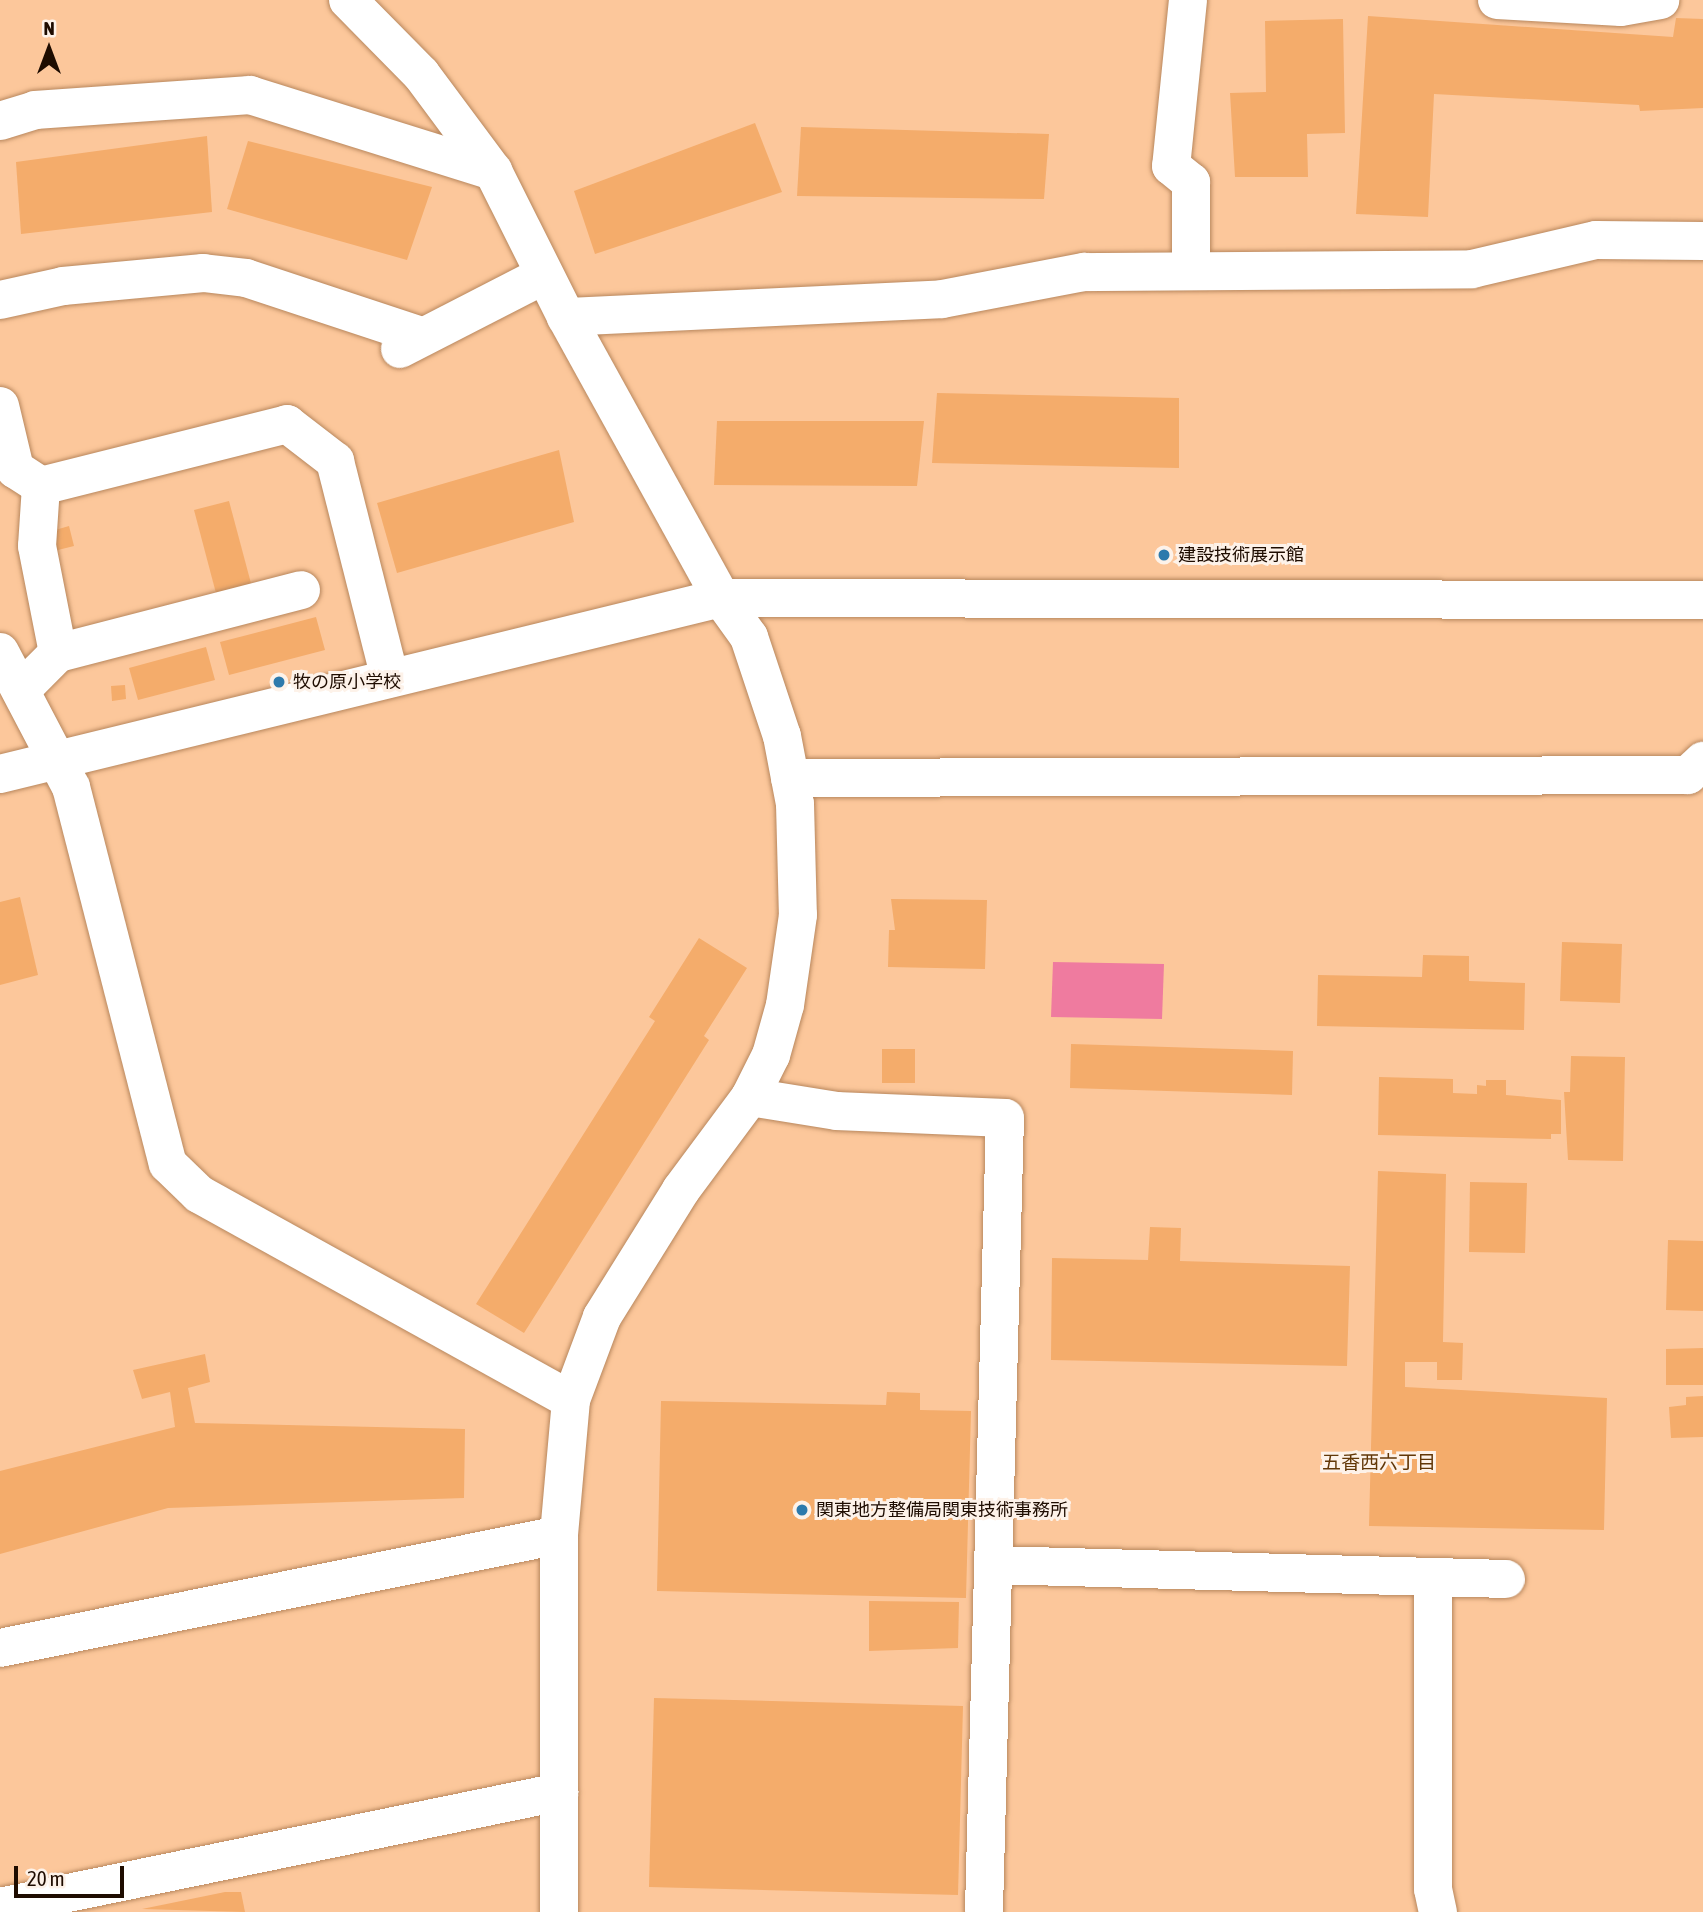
<!DOCTYPE html>
<meta charset="utf-8">
<style>
body{margin:0}
#map{position:relative;width:1703px;height:1912px;overflow:hidden;background:#fcc79b;font-family:"Asap Condensed","Noto Sans JP",sans-serif}
div>[style]{position:absolute}
.water>*{inset:0;background:#ef7b9f}
.building>*{inset:0;background:#f4ac6b}
.roads{filter:drop-shadow(0 0 2px #b8875d) drop-shadow(0 0 2px #b8875d)}
.minor>*{height:38px;margin:-19px;padding:0 19px;transform-origin:19px;border-radius:19px;background:#fff}
.dots>*{width:19px;height:19px;translate:-50% -50%;box-sizing:border-box;border:4px solid #fdf2e9;border-radius:50%}
span{translate:-50% -50%;white-space:nowrap;text-align:center;line-height:1.15;-webkit-text-stroke:6px #fdf2e9;paint-order:stroke}
.poi-label{font-size:18px;color:#1e0c00}
.left{translate:0 -50%;text-align:left}
.neighbourhood-label{font-size:19px;color:#623707}
.north{position:absolute;left:14px;top:14px;width:70px;height:70px;-webkit-text-stroke:5px #fdf2e9;paint-order:stroke;rotate:0deg;font-size:19px;font-weight:700;line-height:28px;text-align:center;color:#1e0c00}
.north::after{content:'';display:block;margin:auto;width:24px;height:32px;background:#1e0c00;clip-path:polygon(50% 0,100% 100%,50% 72%,0 100%)}
.scale{position:absolute;left:14px;top:1866px;width:110px;height:32px;box-sizing:border-box;border:4px solid #1e0c00;border-top:0;padding-left:9px;font-size:21px;line-height:24px;white-space:nowrap;color:#1e0c00;-webkit-text-stroke:5px #fdf2e9;paint-order:stroke}
</style>
<div id="map">
<div class="water">
<div style="clip-path:polygon(1053px 962px,1164px 964px,1162px 1019px,1051px 1017px)"></div>
</div>
<div class="building">
<div style="clip-path:polygon(1368px 16px,1673px 37px,1676px 18px,1703px 19px,1703px 108px,1640px 111px,1639px 105px,1434px 94px,1428px 217px,1356px 214px)"></div>
<div style="clip-path:polygon(1343px 19px,1345px 133px,1307px 134px,1308px 177px,1235px 177px,1230px 93px,1266px 92px,1265px 21px)"></div>
<div style="clip-path:polygon(755px 123px,782px 192px,595px 254px,574px 191px)"></div>
<div style="clip-path:polygon(801px 127px,1049px 134px,1044px 199px,797px 196px)"></div>
<div style="clip-path:polygon(207px 136px,212px 212px,21px 234px,16px 162px)"></div>
<div style="clip-path:polygon(248px 141px,432px 187px,407px 260px,227px 209px)"></div>
<div style="clip-path:polygon(937px 393px,1179px 398px,1179px 468px,932px 463px)"></div>
<div style="clip-path:polygon(717px 421px,924px 421px,917px 486px,714px 485px)"></div>
<div style="clip-path:polygon(559px 450px,574px 522px,397px 573px,377px 503px)"></div>
<div style="clip-path:polygon(229px 501px,252px 587px,217px 597px,194px 510px)"></div>
<div style="clip-path:polygon(69px 526px,74px 546px,50px 552px,45px 533px)"></div>
<div style="clip-path:polygon(316px 617px,325px 650px,229px 675px,220px 642px)"></div>
<div style="clip-path:polygon(206px 647px,215px 680px,138px 700px,129px 668px)"></div>
<div style="clip-path:polygon(125px 685px,126px 699px,112px 701px,111px 686px)"></div>
<div style="clip-path:polygon(20px 897px,38px 975px,0 985px,0 902px)"></div>
<div style="clip-path:polygon(891px 899px,987px 900px,985px 969px,888px 967px,889px 930px,895px 930px)"></div>
<div style="clip-path:polygon(699px 938px,747px 968px,704px 1036px,709px 1040px,524px 1333px,476px 1304px,655px 1021px,649px 1017px)"></div>
<div style="clip-path:polygon(1562px 942px,1622px 944px,1620px 1003px,1560px 1001px)"></div>
<div style="clip-path:polygon(1423px 955px,1469px 956px,1469px 981px,1525px 983px,1524px 1030px,1317px 1026px,1318px 975px,1422px 977px)"></div>
<div style="clip-path:polygon(1071px 1044px,1293px 1051px,1292px 1095px,1070px 1088px)"></div>
<div style="clip-path:polygon(882px 1049px,915px 1049px,915px 1083px,882px 1083px)"></div>
<div style="clip-path:polygon(1571px 1056px,1625px 1057px,1623px 1161px,1568px 1160px,1564px 1092px,1570px 1092px)"></div>
<div style="clip-path:polygon(1379px 1077px,1453px 1079px,1453px 1093px,1477px 1094px,1477px 1085px,1486px 1086px,1486px 1080px,1506px 1080px,1506px 1095px,1561px 1100px,1561px 1134px,1551px 1134px,1551px 1139px,1378px 1135px)"></div>
<div style="clip-path:polygon(1378px 1171px,1446px 1174px,1443px 1342px,1463px 1343px,1462px 1380px,1437px 1380px,1437px 1362px,1405px 1362px,1405px 1387px,1607px 1398px,1604px 1530px,1369px 1526px)"></div>
<div style="clip-path:polygon(1470px 1182px,1527px 1183px,1525px 1253px,1469px 1252px)"></div>
<div style="clip-path:polygon(1150px 1227px,1181px 1228px,1180px 1261px,1350px 1266px,1347px 1366px,1051px 1360px,1052px 1258px,1148px 1260px)"></div>
<div style="clip-path:polygon(1668px 1240px,1703px 1241px,1703px 1311px,1666px 1310px)"></div>
<div style="clip-path:polygon(1703px 1348px,1703px 1385px,1666px 1385px,1666px 1349px)"></div>
<div style="clip-path:polygon(205px 1354px,210px 1382px,188px 1388px,195px 1423px,465px 1429px,464px 1498px,168px 1508px,0 1554px,0 1471px,175px 1427px,170px 1392px,142px 1399px,133px 1370px)"></div>
<div style="clip-path:polygon(887px 1392px,920px 1393px,920px 1410px,971px 1411px,966px 1598px,657px 1591px,661px 1401px,886px 1405px)"></div>
<div style="clip-path:polygon(1703px 1396px,1703px 1437px,1671px 1438px,1669px 1407px,1686px 1405px,1686px 1397px)"></div>
<div style="clip-path:polygon(869px 1601px,959px 1602px,958px 1648px,869px 1651px)"></div>
<div style="clip-path:polygon(654px 1698px,963px 1706px,958px 1895px,649px 1887px)"></div>
<div style="clip-path:polygon(225px 1892px,241px 1892px,245px 1912px,142px 1909px)"></div>
</div>
<div class="roads">
<div class="minor">
<div style="left:348px;top:0;width:104px;rotate:45.4deg"></div>
<div style="left:421px;top:74px;width:121px;rotate:53.4deg"></div>
<div style="left:493px;top:171px;width:163px;rotate:63.4deg"></div>
<div style="left:566px;top:317px;width:321px;rotate:61.1deg"></div>
<div style="left:721px;top:598px;width:48px;rotate:54.3deg"></div>
<div style="left:749px;top:637px;width:104px;rotate:71.6deg"></div>
<div style="left:782px;top:736px;width:69px;rotate:79.2deg"></div>
<div style="left:795px;top:804px;width:111px;rotate:88.5deg"></div>
<div style="left:798px;top:915px;width:91px;rotate:98.2deg"></div>
<div style="left:785px;top:1005px;width:52px;rotate:105.6deg"></div>
<div style="left:771px;top:1055px;width:47px;rotate:116.6deg"></div>
<div style="left:750px;top:1097px;width:116px;rotate:126.6deg"></div>
<div style="left:681px;top:1190px;width:150px;rotate:121.9deg"></div>
<div style="left:602px;top:1317px;width:89px;rotate:110.5deg"></div>
<div style="left:571px;top:1400px;width:136px;rotate:95.1deg"></div>
<div style="left:559px;top:1535px;width:377px;rotate:90deg"></div>
<div style="left:1188px;top:0;width:167px;rotate:95.8deg"></div>
<div style="left:1171px;top:166px;width:26px;rotate:39deg"></div>
<div style="left:1191px;top:182px;width:89px;rotate:90deg"></div>
<div style="left:1497px;top:0;width:124px;rotate:3.2deg"></div>
<div style="left:1621px;top:7px;width:40px;rotate:-10deg"></div>
<div style="left:0;top:121px;width:37px;rotate:-17deg"></div>
<div style="left:35px;top:110px;width:216px;rotate:-4deg"></div>
<div style="left:250px;top:95px;width:255px;rotate:17.4deg"></div>
<div style="left:0;top:300px;width:65px;rotate:-12.5deg"></div>
<div style="left:63px;top:286px;width:141px;rotate:-5.3deg"></div>
<div style="left:203px;top:273px;width:43px;rotate:6.6deg"></div>
<div style="left:246px;top:278px;width:184px;rotate:18.3deg"></div>
<div style="left:566px;top:317px;width:376px;rotate:-2.7deg"></div>
<div style="left:942px;top:299px;width:145px;rotate:-10.8deg"></div>
<div style="left:1084px;top:272px;width:388px;rotate:-0.4deg"></div>
<div style="left:1472px;top:269px;width:127px;rotate:-13.2deg"></div>
<div style="left:1596px;top:240px;width:107px;rotate:0.5deg"></div>
<div style="left:400px;top:349px;width:162px;rotate:-27.2deg"></div>
<div style="left:0;top:406px;width:65px;rotate:76.6deg"></div>
<div style="left:15px;top:469px;width:31px;rotate:33deg"></div>
<div style="left:41px;top:486px;width:254px;rotate:-14.1deg"></div>
<div style="left:287px;top:424px;width:61px;rotate:37.6deg"></div>
<div style="left:335px;top:461px;width:224px;rotate:75.8deg"></div>
<div style="left:41px;top:486px;width:60px;rotate:93.8deg"></div>
<div style="left:37px;top:546px;width:109px;rotate:78.9deg"></div>
<div style="left:0;top:652px;width:153px;rotate:62.3deg"></div>
<div style="left:71px;top:787px;width:389px;rotate:75.6deg"></div>
<div style="left:168px;top:1164px;width:43px;rotate:44.1deg"></div>
<div style="left:199px;top:1194px;width:425px;rotate:29deg"></div>
<div style="left:22px;top:689px;width:51px;rotate:-45deg"></div>
<div style="left:58px;top:653px;width:251px;rotate:-14.5deg"></div>
<div style="left:0;top:774px;width:742px;rotate:-13.72deg"></div>
<div style="left:721px;top:598px;width:982px;rotate:0.12deg"></div>
<div style="left:790px;top:778px;width:898px;rotate:-0.19deg"></div>
<div style="left:1688px;top:775px;width:21px;rotate:-43deg"></div>
<div style="left:750px;top:1097px;width:88px;rotate:9.1deg"></div>
<div style="left:837px;top:1111px;width:168px;rotate:2.4deg"></div>
<div style="left:1005px;top:1118px;width:794px;rotate:91.52deg"></div>
<div style="left:993px;top:1565px;width:513px;rotate:1.56deg"></div>
<div style="left:1433px;top:1578px;width:311px;rotate:90deg"></div>
<div style="left:1433px;top:1889px;width:24px;rotate:78deg"></div>
<div style="left:0;top:1648px;width:570px;rotate:-11.43deg"></div>
<div style="left:0;top:1907px;width:571px;rotate:-11.62deg"></div>
</div>
</div>
<div class="dots">
<div style="left:1164px;top:555px;background:#2d7aac"></div>
<div style="left:279px;top:682px;background:#2d7aac"></div>
<div style="left:802px;top:1510px;background:#2d7aac"></div>
</div>
<div class="poi-label">
<span class="left" style="left:1178px;top:555px">建設技術展示館</span>
<span class="left" style="left:293px;top:682px">牧の原小学校</span>
<span class="left" style="left:816px;top:1510px">関東地方整備局関東技術事務所</span>
</div>
<div class="neighbourhood-label">
<span style="left:1379px;top:1463px">五香西六丁目</span>
</div>
<div class="north">N</div>
<div class="scale">20 m</div>
</div>
